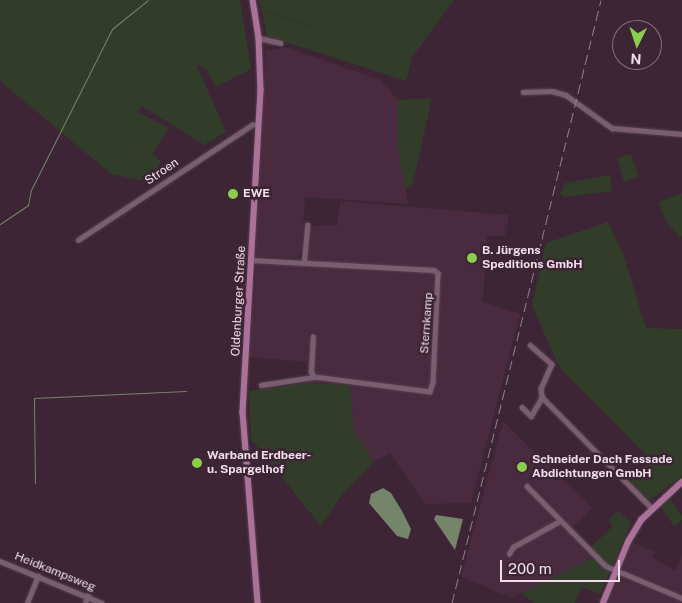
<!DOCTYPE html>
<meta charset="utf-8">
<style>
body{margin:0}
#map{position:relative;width:682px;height:603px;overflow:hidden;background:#3d2535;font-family:"Public Sans",sans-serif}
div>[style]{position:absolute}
.built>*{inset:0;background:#492a3f}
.green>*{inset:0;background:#313d29}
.water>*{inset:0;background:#748569}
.stream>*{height:1px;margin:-0.5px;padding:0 0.5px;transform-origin:0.5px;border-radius:0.5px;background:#748569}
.roads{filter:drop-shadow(0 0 1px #584452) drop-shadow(0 0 1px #584452)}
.minor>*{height:4.5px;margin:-2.25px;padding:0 2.25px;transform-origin:2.25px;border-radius:2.25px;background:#7a5e70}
.major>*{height:5.5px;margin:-2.75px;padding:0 2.75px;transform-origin:2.75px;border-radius:2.75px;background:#ac7199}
.rail>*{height:1px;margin-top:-0.5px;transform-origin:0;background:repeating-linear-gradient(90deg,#937e8b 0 10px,transparent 0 15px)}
.dots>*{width:14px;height:14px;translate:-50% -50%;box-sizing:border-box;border:2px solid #3d2535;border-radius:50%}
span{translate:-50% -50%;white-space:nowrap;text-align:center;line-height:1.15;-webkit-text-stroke:5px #3d2535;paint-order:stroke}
.street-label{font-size:12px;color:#f0dfe9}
.poi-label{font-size:12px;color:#f0dfe9;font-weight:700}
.left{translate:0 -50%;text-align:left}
.north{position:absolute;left:612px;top:20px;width:50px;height:50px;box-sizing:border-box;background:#3d2535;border:1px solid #856f7d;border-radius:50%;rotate:184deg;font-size:14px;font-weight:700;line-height:20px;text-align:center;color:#f0dfe9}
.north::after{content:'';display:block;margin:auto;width:18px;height:22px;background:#89cf49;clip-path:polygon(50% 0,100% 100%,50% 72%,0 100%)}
.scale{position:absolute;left:500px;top:560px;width:120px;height:22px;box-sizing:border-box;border:2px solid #f0dfe9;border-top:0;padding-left:6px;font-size:15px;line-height:18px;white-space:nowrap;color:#f0dfe9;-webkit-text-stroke:4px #3d2535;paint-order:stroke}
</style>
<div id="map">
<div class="built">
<div style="clip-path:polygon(285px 47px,380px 80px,398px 100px,398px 149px,408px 204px,305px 197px,302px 249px,298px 258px,255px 257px,266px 51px)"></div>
<div style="clip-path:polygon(340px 201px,509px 215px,505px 236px,487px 236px,483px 302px,520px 314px,471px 503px,425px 504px,390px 453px,374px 462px,354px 431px,350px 385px,306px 383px,307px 362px,249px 357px,256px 264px,308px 266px,310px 226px,337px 226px)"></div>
<div style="clip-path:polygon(503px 421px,592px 508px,572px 528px,598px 555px,512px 598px,461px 577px)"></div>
<div style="clip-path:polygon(632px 542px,654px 552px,652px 557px,675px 571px,682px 555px,682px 603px,607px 603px)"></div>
</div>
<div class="green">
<div style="clip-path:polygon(0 0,240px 0,251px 69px,216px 87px,206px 69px,196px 64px,226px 132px,204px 145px,142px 106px,138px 112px,169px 128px,152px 154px,161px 161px,149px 182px,111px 174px,0 81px)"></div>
<div style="clip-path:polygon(259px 0,454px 0,412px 57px,261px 10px)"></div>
<div style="clip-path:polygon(262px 11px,412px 57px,406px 81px,267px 36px)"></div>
<div style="clip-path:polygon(432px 98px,413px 183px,405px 190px,398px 149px,398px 100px)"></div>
<div style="clip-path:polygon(631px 154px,639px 177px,624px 182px,617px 158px)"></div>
<div style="clip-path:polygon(610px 175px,612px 191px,565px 197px,560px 194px,565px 183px)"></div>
<div style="clip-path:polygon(682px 193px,682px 236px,680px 238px,665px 220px,659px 202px)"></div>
<div style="clip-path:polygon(608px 222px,624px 256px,646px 328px,682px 329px,682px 476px,649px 501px,630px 482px,650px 459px,559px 367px,532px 305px,546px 243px)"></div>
<div style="clip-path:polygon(306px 383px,350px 385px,354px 431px,374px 462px,342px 495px,321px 526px,251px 439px,249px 391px)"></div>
<div style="clip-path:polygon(670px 499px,682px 516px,682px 520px,674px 526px,660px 506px)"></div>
<div style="clip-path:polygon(618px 511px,631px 523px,600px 594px,582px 587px,575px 603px,534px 603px,522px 593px,598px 555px,591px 547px,613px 526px,608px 520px)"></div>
</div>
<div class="water">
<div style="clip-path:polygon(383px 488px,391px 493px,402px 511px,411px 529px,408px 539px,397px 536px,369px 503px,371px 494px)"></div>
<div style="clip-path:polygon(436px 515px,463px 519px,455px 550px,434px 519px)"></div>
</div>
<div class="stream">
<div style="left:0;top:224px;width:34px;rotate:-34deg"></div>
<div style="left:28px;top:205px;width:15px;rotate:-79deg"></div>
<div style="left:31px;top:190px;width:180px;rotate:-63.3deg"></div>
<div style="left:112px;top:29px;width:46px;rotate:-38.9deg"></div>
<div style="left:35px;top:483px;width:85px;rotate:-90.7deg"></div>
<div style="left:34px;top:398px;width:152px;rotate:-2.6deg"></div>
</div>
<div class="roads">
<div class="minor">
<div style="left:259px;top:38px;width:22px;rotate:13deg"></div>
<div style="left:523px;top:92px;width:29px;rotate:-2deg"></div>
<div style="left:552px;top:91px;width:15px;rotate:16deg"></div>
<div style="left:566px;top:95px;width:57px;rotate:35.7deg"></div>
<div style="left:612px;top:128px;width:70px;rotate:4.9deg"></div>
<div style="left:78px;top:240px;width:209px;rotate:-33.5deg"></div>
<div style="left:252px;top:125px;width:7px"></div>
<div style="left:251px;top:260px;width:183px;rotate:3.1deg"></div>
<div style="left:434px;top:270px;width:5px;rotate:37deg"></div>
<div style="left:438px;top:273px;width:109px;rotate:92.6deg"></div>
<div style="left:433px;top:382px;width:10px;rotate:107deg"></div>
<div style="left:430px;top:392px;width:117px;rotate:-172.6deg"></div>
<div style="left:314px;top:377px;width:6px;rotate:-121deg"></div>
<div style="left:311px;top:372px;width:35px;rotate:-87deg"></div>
<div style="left:304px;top:262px;width:37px;rotate:-85deg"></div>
<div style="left:530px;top:345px;width:29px;rotate:41deg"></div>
<div style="left:552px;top:364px;width:27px;rotate:114deg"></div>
<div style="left:541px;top:389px;width:8px;rotate:83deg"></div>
<div style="left:542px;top:397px;width:156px;rotate:45.3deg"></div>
<div style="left:261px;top:385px;width:54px;rotate:-8.6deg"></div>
<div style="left:522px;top:407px;width:13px;rotate:45deg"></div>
<div style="left:531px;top:416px;width:22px;rotate:-60deg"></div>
<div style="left:527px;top:486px;width:112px;rotate:45.4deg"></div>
<div style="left:606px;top:566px;width:82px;rotate:22.8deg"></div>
<div style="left:509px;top:554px;width:8px;rotate:-60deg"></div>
<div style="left:513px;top:547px;width:54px;rotate:-29deg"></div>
<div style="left:0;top:561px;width:110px;rotate:22.4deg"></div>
<div style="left:27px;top:603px;width:29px;rotate:-68deg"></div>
<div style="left:85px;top:603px;width:9px;rotate:-69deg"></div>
</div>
<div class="major">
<div style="left:253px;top:0;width:38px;rotate:81deg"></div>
<div style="left:259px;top:38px;width:52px;rotate:87.8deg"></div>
<div style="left:261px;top:90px;width:323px;rotate:93.2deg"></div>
<div style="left:243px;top:412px;width:192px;rotate:85.5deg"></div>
<div style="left:603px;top:603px;width:66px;rotate:-67.7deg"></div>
<div style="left:628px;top:542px;width:26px;rotate:-59deg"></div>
<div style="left:641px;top:520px;width:56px;rotate:-42.8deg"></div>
</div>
</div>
<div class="rail">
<div style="left:452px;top:603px;width:621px;rotate:-76.12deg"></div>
</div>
<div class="dots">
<div style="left:233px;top:194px;background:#89cf49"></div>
<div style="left:472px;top:258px;background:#89cf49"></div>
<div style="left:197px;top:463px;background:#89cf49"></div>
<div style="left:522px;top:467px;background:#89cf49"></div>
</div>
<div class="street-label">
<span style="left:162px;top:172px;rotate:-34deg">Stroen</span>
<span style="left:239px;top:301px;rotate:-87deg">Oldenburger Straße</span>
<span style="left:427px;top:323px;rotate:-86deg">Sternkamp</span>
<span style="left:55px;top:572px;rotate:22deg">Heidkampsweg</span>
</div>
<div class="poi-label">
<span class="left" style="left:243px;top:194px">EWE</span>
<span class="left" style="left:482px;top:258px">B. Jürgens<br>Speditions GmbH</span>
<span class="left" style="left:207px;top:463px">Warband Erdbeer-<br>u. Spargelhof</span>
<span class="left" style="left:532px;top:467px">Schneider Dach Fassade<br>Abdichtungen GmbH</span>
</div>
<div class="north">N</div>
<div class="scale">200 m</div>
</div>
